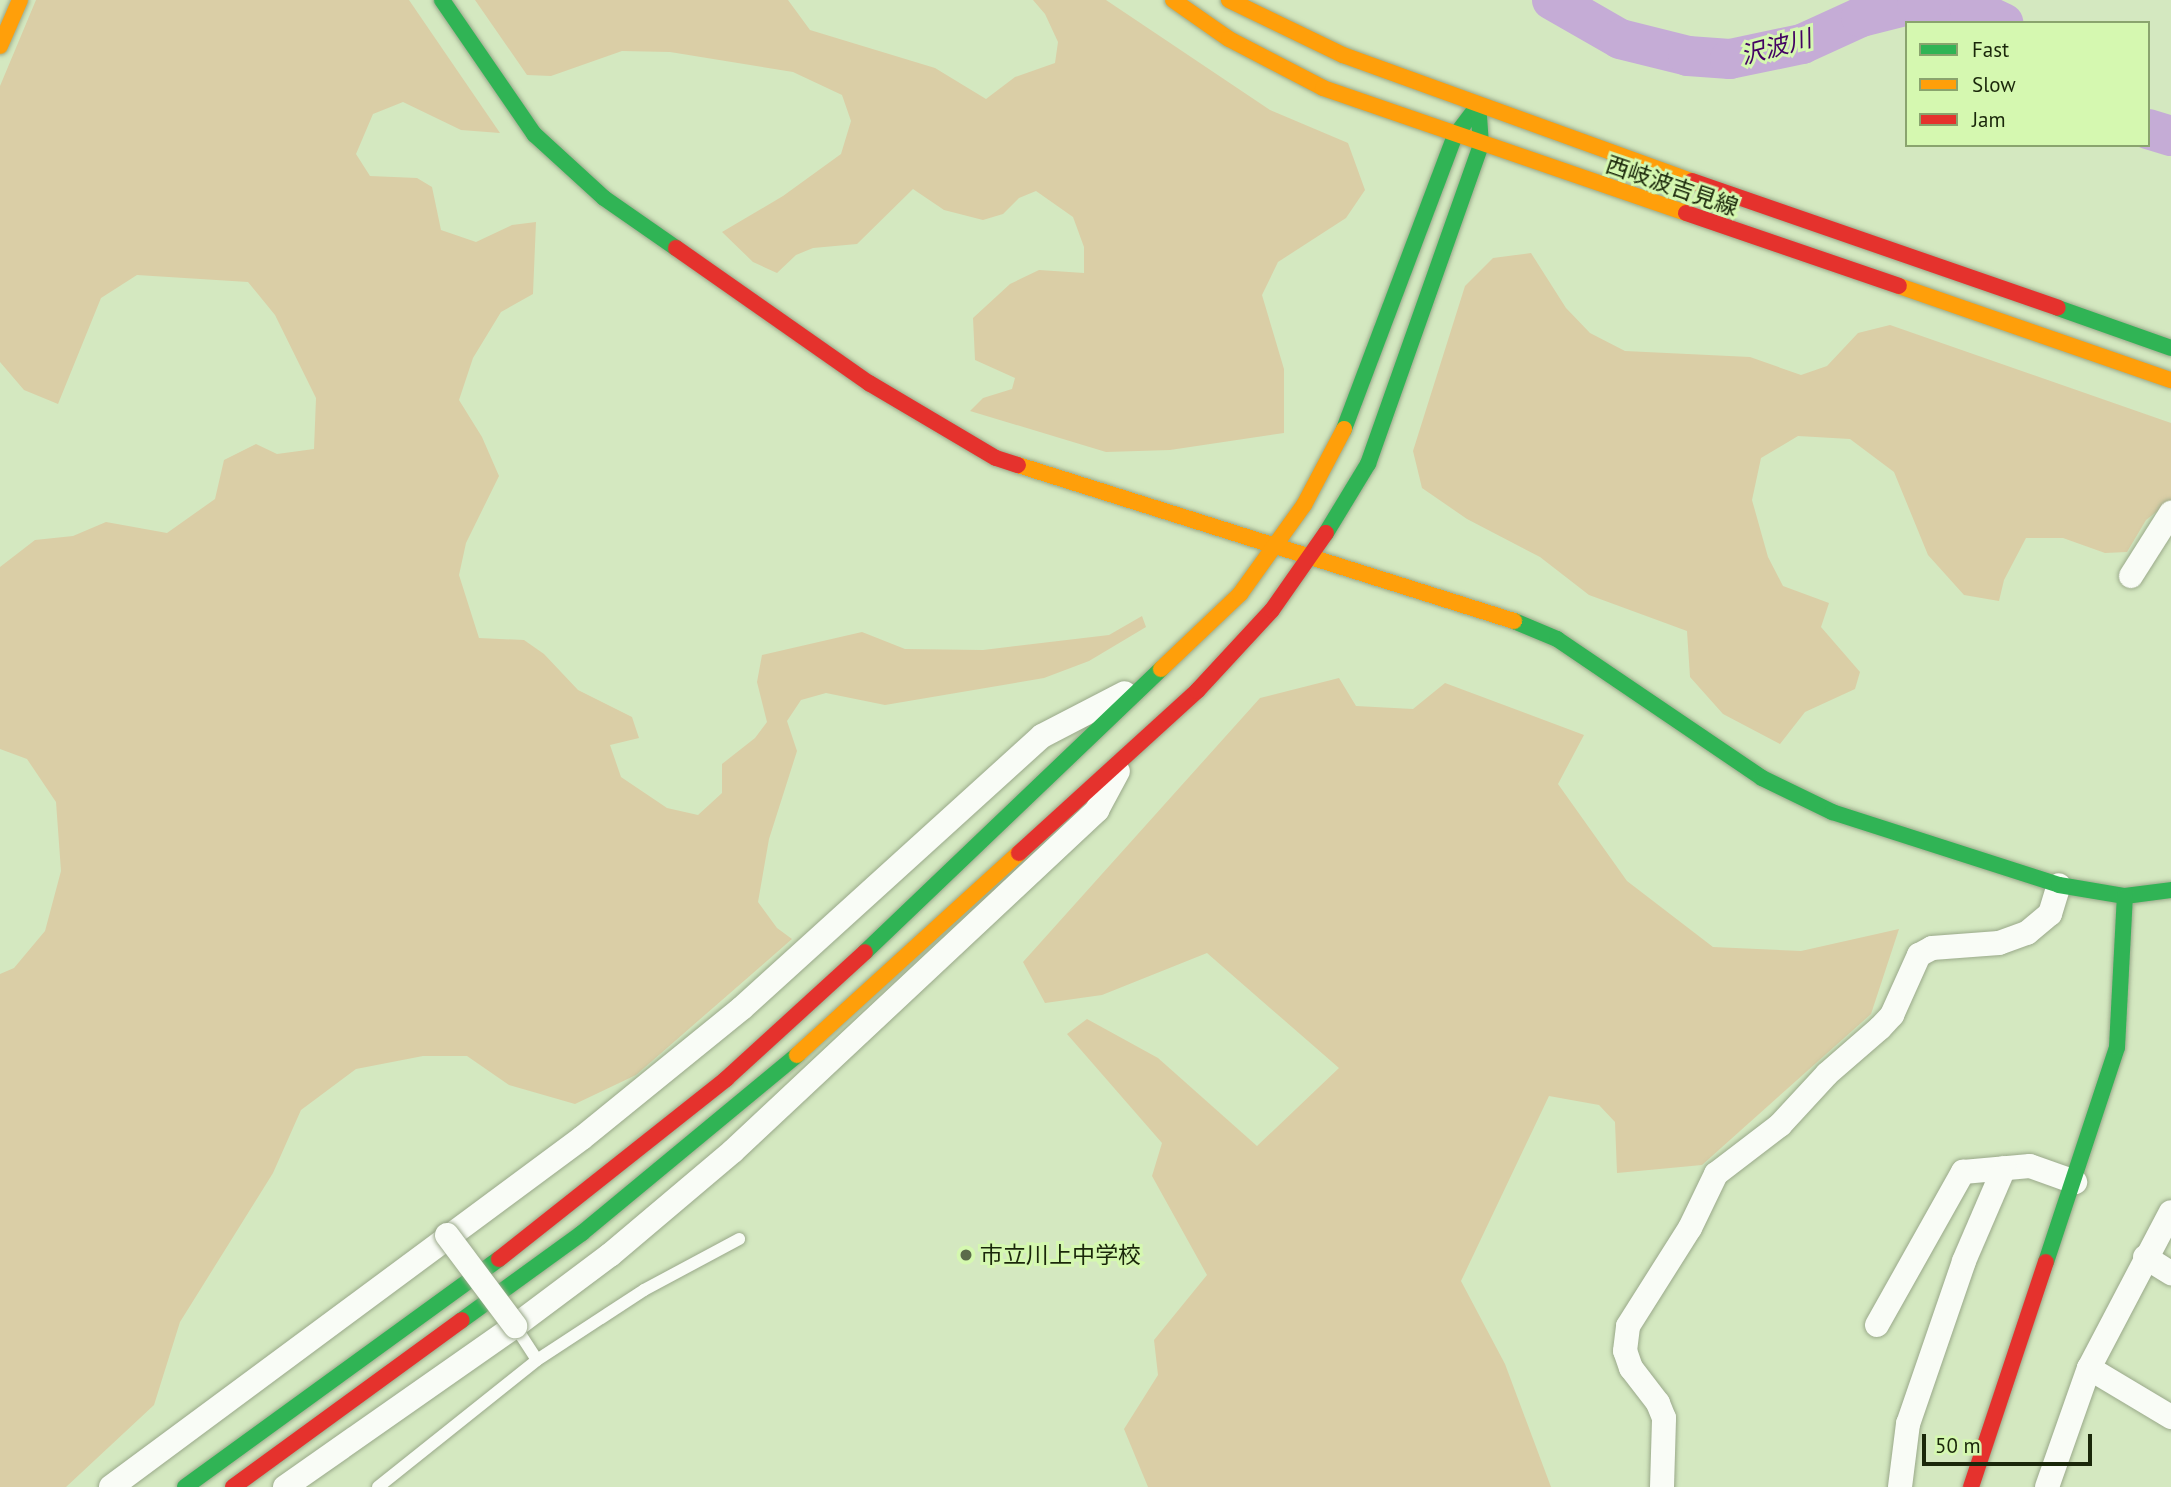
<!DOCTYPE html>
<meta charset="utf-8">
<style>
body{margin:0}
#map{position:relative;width:2171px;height:1487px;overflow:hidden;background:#d4e8c0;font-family:"PT Sans","Noto Sans JP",sans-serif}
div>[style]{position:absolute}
.green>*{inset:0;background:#dacea6}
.river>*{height:40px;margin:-20px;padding:0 20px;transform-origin:20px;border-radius:20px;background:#c5acd6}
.roads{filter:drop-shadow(0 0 2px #9aa98a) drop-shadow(0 0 2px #9aa98a)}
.lane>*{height:12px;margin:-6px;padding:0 6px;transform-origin:6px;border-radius:6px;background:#f9fcf6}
.street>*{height:24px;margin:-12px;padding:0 12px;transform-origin:12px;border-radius:12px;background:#f9fcf6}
.fast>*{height:16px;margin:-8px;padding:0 8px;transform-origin:8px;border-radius:8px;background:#30b455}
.slow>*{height:16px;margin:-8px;padding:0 8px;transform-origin:8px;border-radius:8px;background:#ff9f0a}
.jam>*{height:16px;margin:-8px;padding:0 8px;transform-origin:8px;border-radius:8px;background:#e5322d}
.bridges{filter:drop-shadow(0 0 2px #9aa98a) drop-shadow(0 0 2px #9aa98a)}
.street-bridge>*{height:24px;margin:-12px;padding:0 12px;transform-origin:12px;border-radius:12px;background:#f9fcf6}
.dots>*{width:19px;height:19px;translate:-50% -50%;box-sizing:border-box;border:4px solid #d5f8b0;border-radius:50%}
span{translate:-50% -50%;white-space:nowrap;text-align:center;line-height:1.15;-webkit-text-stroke:6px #d5f8b0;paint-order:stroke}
.street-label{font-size:23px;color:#1a270a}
.poi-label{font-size:23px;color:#1a270a}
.left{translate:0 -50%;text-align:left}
.water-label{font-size:24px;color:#420262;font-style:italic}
.legend{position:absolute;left:1905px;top:21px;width:245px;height:126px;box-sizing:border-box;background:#d5f8b0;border:2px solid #8aa46e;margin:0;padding:9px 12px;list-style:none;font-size:21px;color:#1a270a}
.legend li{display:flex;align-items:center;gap:14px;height:35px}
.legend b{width:35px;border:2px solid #8aa46e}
.scale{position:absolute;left:1922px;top:1434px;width:170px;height:32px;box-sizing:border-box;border:4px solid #1a270a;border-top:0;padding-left:9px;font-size:21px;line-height:24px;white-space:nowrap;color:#1a270a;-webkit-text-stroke:5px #d5f8b0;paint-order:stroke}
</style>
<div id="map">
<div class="green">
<div style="clip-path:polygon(36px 0,409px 0,500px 133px,461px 130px,403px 102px,373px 114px,356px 154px,370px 176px,417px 178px,432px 187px,441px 230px,476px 242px,512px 225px,536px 222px,533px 294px,501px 312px,473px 358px,459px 400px,482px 437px,499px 476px,466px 543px,459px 575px,479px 638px,524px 640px,544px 654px,578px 690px,632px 717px,639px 738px,610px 745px,621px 777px,667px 808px,698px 815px,722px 793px,722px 764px,755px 738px,767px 722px,757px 682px,762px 655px,862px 632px,905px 649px,983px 650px,1109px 635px,1142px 616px,1146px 627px,1089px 661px,1044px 678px,885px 705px,826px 693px,801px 700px,787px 721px,797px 751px,769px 839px,758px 902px,777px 928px,792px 939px,636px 1075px,575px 1104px,509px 1085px,467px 1056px,423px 1056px,356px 1069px,301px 1110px,273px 1173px,180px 1322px,154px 1405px,66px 1487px,0 1487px,0 974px,14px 968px,45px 931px,61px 871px,56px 802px,27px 759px,0 749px,0 567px,35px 540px,73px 536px,106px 522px,167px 533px,215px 499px,224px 460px,256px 444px,277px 454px,314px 449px,316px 398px,275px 315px,248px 282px,137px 275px,101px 298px,58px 404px,24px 390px,0 362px,0 86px)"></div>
<div style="clip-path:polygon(475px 0,788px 0,810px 30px,935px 68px,986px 99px,1015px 77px,1055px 63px,1058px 42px,1045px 14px,1033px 0,1106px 0,1270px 110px,1348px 143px,1365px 190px,1346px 218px,1278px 262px,1262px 295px,1284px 369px,1284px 433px,1170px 450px,1106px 452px,970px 411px,983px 398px,1012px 389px,1015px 378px,975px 360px,973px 318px,1010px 284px,1039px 270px,1084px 273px,1084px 247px,1073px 217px,1036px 191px,1019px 198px,1003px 214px,983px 220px,944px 210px,913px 189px,857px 244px,813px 248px,796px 255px,777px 273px,753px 262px,722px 232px,783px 196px,841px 154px,851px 121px,842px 95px,793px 72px,670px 52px,622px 51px,551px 76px,527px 75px)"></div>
<div style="clip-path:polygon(1531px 253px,1566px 308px,1590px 333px,1625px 351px,1750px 357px,1801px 375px,1827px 366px,1858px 333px,1890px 325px,2171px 423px,2171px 500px,2146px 520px,2127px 552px,2105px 553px,2063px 538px,2026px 538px,2004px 580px,1999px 601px,1964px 595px,1928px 555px,1894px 472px,1850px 439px,1798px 436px,1761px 458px,1752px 500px,1768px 557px,1783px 586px,1829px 603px,1821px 627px,1860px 672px,1855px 689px,1805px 712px,1780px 744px,1723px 714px,1690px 677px,1687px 631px,1589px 595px,1540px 557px,1467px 519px,1422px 488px,1413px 451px,1465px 286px,1493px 258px)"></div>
<div style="clip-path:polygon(1339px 678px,1356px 706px,1413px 709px,1445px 683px,1584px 735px,1558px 784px,1627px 881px,1713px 947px,1801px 951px,1899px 929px,1871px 1014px,1702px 1165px,1617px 1173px,1615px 1122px,1599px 1105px,1549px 1096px,1461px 1281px,1505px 1364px,1551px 1487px,1148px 1487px,1124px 1429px,1158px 1375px,1154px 1340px,1207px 1275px,1152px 1176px,1162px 1143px,1067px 1034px,1087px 1019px,1158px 1058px,1257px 1146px,1339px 1068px,1207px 953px,1102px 995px,1045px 1003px,1023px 962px,1260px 698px)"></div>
</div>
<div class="river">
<div style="left:1552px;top:0;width:78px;rotate:29.8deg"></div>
<div style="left:1620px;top:39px;width:70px;rotate:14deg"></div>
<div style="left:1688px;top:56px;width:42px;rotate:4.1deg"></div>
<div style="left:1730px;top:59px;width:74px;rotate:-11.8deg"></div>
<div style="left:1802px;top:44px;width:65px;rotate:-24.6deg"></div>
<div style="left:1861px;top:17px;width:58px;rotate:-14deg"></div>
<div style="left:1917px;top:3px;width:52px;rotate:4.4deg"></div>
<div style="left:1969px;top:7px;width:38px;rotate:25deg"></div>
<div style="left:2148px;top:129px;width:24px;rotate:17deg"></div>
</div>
<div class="roads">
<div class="lane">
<div style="left:515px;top:1326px;width:40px;rotate:57.1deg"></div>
<div style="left:378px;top:1487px;width:203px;rotate:-38.6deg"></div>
<div style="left:537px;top:1360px;width:128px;rotate:-33.2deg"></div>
<div style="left:644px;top:1290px;width:108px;rotate:-28.2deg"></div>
</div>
<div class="street">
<div style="left:2131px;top:576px;width:75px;rotate:-57.6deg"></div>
<div style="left:2145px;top:1257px;width:31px;rotate:32deg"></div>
<div style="left:1877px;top:1325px;width:176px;rotate:-60.7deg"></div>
<div style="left:1963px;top:1172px;width:67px;rotate:-5.1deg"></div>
<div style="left:2030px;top:1166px;width:48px;rotate:19.6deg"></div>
<div style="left:2089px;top:1368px;width:96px;rotate:30.9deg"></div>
<div style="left:111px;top:1487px;width:586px;rotate:-36.54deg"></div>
<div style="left:582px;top:1138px;width:206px;rotate:-39.1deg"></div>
<div style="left:742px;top:1008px;width:405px;rotate:-42.2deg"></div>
<div style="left:1042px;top:736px;width:93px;rotate:-27.4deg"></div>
<div style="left:285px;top:1487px;width:281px;rotate:-35deg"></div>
<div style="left:515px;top:1326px;width:119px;rotate:-36.8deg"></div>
<div style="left:610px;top:1255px;width:161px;rotate:-40.2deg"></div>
<div style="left:733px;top:1151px;width:499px;rotate:-43.1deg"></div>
<div style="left:1097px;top:810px;width:44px;rotate:-61.7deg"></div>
<div style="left:1662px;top:1487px;width:69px;rotate:-88.3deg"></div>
<div style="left:1664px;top:1418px;width:16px;rotate:-112deg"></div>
<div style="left:1658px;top:1403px;width:44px;rotate:-127.6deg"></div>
<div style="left:1631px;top:1368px;width:18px;rotate:-109deg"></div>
<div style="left:1625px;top:1351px;width:25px;rotate:-83deg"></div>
<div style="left:1628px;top:1326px;width:116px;rotate:-57.7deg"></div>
<div style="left:1690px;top:1228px;width:60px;rotate:-64.3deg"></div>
<div style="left:1716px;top:1174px;width:81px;rotate:-37.4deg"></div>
<div style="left:1780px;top:1125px;width:69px;rotate:-47.3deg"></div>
<div style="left:1827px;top:1074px;width:70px;rotate:-41deg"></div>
<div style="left:1880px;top:1028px;width:18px;rotate:-47deg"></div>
<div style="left:1892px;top:1015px;width:66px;rotate:-65.8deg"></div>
<div style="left:1919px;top:955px;width:15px;rotate:-28deg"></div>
<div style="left:1932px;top:948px;width:67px;rotate:-4.3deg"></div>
<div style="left:1999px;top:943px;width:30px;rotate:-20deg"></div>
<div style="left:2027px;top:933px;width:30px;rotate:-40deg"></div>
<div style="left:2050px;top:914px;width:30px;rotate:-73deg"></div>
<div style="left:1900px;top:1487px;width:64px;rotate:-82.8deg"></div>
<div style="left:1908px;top:1424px;width:172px;rotate:-71deg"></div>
<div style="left:1964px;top:1261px;width:101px;rotate:-66.7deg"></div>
<div style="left:2047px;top:1487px;width:126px;rotate:-70.6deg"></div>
<div style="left:2089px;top:1368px;width:176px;rotate:-62.3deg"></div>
</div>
<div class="fast">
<div style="left:442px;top:0;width:163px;rotate:55.5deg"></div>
<div style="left:534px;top:134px;width:95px;rotate:42.4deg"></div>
<div style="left:604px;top:198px;width:88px;rotate:34.8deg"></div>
<div style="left:2058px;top:308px;width:120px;rotate:19.5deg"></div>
<div style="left:1344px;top:429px;width:313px;rotate:-69.3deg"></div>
<div style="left:1455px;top:136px;width:38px;rotate:-53deg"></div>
<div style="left:1326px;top:533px;width:81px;rotate:-58.7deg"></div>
<div style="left:1368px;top:464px;width:338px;rotate:-70.5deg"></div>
<div style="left:1481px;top:145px;width:39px;rotate:-94deg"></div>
<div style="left:1514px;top:621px;width:47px;rotate:22.7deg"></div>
<div style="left:1557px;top:639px;width:248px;rotate:34.1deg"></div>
<div style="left:1762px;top:778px;width:78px;rotate:25.9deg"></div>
<div style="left:1832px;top:812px;width:238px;rotate:17.8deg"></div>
<div style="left:2059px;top:885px;width:67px;rotate:9.5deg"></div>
<div style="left:2125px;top:896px;width:46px;rotate:-7.4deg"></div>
<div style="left:865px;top:952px;width:410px;rotate:-43.7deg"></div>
<div style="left:2046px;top:1262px;width:226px;rotate:-71.7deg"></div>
<div style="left:2117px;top:1047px;width:151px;rotate:-87deg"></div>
<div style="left:462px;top:1320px;width:148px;rotate:-35.9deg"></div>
<div style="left:582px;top:1233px;width:279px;rotate:-39.6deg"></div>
<div style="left:185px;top:1487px;width:388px;rotate:-36deg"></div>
</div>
<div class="slow">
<div style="left:1173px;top:0;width:68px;rotate:34.9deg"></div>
<div style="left:1229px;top:39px;width:106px;rotate:27.5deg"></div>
<div style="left:1323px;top:88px;width:384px;rotate:19deg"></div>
<div style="left:1229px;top:0;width:127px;rotate:25.8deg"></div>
<div style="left:1343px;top:55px;width:371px;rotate:19.9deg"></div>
<div style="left:0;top:46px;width:50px;rotate:-66.5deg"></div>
<div style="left:1899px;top:286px;width:288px;rotate:19.1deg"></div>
<div style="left:1018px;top:465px;width:520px;rotate:17.46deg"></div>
<div style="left:1161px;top:669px;width:109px;rotate:-43.5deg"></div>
<div style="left:1240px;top:594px;width:110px;rotate:-54.3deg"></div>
<div style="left:1304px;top:505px;width:86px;rotate:-62.2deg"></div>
<div style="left:797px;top:1055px;width:300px;rotate:-42.3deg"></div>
</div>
<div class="jam">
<div style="left:1692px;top:181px;width:387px;rotate:19.1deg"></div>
<div style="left:1686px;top:213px;width:225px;rotate:18.9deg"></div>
<div style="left:676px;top:248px;width:236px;rotate:35deg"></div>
<div style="left:869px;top:383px;width:147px;rotate:30.6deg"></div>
<div style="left:996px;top:458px;width:23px;rotate:18deg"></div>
<div style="left:1019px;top:853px;width:241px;rotate:-42.3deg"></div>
<div style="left:1197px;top:691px;width:110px;rotate:-47.2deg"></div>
<div style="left:1272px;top:610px;width:94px;rotate:-55deg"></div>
<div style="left:499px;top:1259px;width:290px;rotate:-38.4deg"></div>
<div style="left:726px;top:1079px;width:188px;rotate:-42.4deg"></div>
<div style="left:233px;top:1487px;width:283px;rotate:-36.1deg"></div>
<div style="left:1971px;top:1487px;width:237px;rotate:-71.6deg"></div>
</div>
</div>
<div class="bridges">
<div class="street-bridge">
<div style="left:447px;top:1235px;width:114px;rotate:53.2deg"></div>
</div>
</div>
<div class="dots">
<div style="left:966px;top:1255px;background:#5b6b4a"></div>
</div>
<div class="street-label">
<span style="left:1672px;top:186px;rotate:19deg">西岐波吉見線</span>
</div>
<div class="poi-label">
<span class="left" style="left:980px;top:1255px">市立川上中学校</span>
</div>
<div class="water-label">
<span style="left:1776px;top:47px;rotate:-15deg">沢波川</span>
</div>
<ul class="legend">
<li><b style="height:9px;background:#30b455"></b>Fast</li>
<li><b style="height:9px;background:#ff9f0a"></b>Slow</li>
<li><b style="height:9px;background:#e5322d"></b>Jam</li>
</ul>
<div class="scale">50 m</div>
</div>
